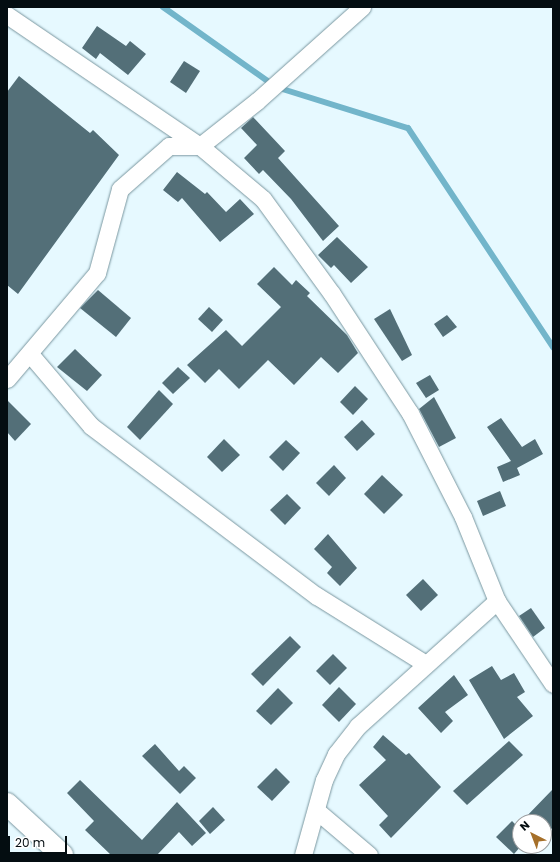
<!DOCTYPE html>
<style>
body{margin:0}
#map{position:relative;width:560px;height:862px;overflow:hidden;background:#e6f9ff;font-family:Poppins,sans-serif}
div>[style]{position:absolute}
.stream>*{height:6px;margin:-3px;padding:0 3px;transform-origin:3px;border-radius:3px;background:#72b5ca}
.building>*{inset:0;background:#536f78}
.roads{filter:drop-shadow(0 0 1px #7a97a0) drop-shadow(0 0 1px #7a97a0)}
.street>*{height:17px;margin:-8.5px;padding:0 8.5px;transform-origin:8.5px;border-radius:8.5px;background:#fff}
.highway>*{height:22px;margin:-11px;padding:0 11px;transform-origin:11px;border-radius:11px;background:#fff}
span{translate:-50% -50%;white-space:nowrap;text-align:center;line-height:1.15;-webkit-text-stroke:3.5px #fff;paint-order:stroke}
.frame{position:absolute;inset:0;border:8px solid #040d11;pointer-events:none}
.north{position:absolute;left:512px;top:814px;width:40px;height:40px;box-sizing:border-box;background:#fff;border:1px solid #9b9ea0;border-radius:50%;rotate:318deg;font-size:11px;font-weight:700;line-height:16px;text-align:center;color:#040d11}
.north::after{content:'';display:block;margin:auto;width:14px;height:18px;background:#a6702a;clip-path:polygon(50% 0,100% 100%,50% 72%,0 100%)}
.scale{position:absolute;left:8px;top:836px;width:59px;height:18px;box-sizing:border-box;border:2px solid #040d11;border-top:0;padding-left:5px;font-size:12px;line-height:14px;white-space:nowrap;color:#040d11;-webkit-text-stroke:3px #fff;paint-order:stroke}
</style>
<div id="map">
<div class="stream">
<div style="left:163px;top:7px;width:138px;rotate:35.3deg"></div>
<div style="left:276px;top:87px;width:138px;rotate:17.3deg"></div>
<div style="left:408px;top:128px;width:263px;rotate:56.5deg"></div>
</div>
<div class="building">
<div style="clip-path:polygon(97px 26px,126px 46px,130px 41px,146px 54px,128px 75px,100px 53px,96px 59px,82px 48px)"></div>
<div style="clip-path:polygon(184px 61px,200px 71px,186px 93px,170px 82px)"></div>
<div style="clip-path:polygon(19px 76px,90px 133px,93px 130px,119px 155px,18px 294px,7px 285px,7px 92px)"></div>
<div style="clip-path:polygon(253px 117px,285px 151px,278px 158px,339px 226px,323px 241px,291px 199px,263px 170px,259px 174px,244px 158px,257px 145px,241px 128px)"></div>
<div style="clip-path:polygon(177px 172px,205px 194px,207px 192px,226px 212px,240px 199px,254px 214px,220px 242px,182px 198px,178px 202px,163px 190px)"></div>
<div style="clip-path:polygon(337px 237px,368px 267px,351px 283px,334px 265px,331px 268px,318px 255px)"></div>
<div style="clip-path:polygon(274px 267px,292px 285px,296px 280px,310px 293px,307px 296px,347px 335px,358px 353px,338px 373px,321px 357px,294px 385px,268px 360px,239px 389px,219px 369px,205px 383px,187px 365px,226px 330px,242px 346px,281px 307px,257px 284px)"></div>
<div style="clip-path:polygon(98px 290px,131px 318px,116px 337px,80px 308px)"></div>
<div style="clip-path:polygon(209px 307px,223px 320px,212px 332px,198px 319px)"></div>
<div style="clip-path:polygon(390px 309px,412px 355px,402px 361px,374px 319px)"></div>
<div style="clip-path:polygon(447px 315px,457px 327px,443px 337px,434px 324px)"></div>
<div style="clip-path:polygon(75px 349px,102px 375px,87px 391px,57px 367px)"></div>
<div style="clip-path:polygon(178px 367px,190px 378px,173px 394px,162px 383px)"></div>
<div style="clip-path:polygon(430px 375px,439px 390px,426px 398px,416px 383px)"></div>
<div style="clip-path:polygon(355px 386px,368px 399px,353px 415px,340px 402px)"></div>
<div style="clip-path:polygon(159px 390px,173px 404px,140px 440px,127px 427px)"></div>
<div style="clip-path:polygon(434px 397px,456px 438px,439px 447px,419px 409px)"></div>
<div style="clip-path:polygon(7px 400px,31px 424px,15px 441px,7px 432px)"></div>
<div style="clip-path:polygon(501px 418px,522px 447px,535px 439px,543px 454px,517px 468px,520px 475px,503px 482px,497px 467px,511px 461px,487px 427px)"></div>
<div style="clip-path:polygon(362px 420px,375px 434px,357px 451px,344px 437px)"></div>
<div style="clip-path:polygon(224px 439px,240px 455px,222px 472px,207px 457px)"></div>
<div style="clip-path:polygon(286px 440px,300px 453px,283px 471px,269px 457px)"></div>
<div style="clip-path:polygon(334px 465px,346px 478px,329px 496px,316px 483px)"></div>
<div style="clip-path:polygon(382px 475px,403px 495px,384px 514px,364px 494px)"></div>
<div style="clip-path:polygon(500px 491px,506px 506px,483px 516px,477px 501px)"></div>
<div style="clip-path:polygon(287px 494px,301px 508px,285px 525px,270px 510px)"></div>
<div style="clip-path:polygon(328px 534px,357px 568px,340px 586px,327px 573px,332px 567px,314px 549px)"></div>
<div style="clip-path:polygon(423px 579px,438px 595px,421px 611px,406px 595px)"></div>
<div style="clip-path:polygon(531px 608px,545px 628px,533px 637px,519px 616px)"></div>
<div style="clip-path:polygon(290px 636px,301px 647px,263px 686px,251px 674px)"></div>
<div style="clip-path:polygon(333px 654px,347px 668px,330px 685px,316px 671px)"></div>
<div style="clip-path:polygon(492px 666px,501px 680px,514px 673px,525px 692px,517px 697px,533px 716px,504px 739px,469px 680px)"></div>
<div style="clip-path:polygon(454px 675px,468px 695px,445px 712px,453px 721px,441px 733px,418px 708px)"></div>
<div style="clip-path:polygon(339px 687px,356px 704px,339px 722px,322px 705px)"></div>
<div style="clip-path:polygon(278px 688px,293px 703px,271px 725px,256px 711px)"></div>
<div style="clip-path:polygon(383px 735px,406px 755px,409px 753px,441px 787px,391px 838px,379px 825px,388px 816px,359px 785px,386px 760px,373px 747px)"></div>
<div style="clip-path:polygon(509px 741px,523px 755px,467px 805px,453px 791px)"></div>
<div style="clip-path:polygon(155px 744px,179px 771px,184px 766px,196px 778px,180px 794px,142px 756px)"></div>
<div style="clip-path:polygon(276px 768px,290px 782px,272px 801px,257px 787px)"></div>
<div style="clip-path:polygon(80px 780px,142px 840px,177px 802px,206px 833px,192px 846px,179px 832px,157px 855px,111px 855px,85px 830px,94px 821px,67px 793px)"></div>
<div style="clip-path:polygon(553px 789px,553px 830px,544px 822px,521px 822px)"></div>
<div style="clip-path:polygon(213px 807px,225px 820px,210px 834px,199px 821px)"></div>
<div style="clip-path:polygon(512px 821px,517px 826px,520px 823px,521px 846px,514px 854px,496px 837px)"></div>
</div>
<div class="roads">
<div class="street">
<div style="left:7px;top:15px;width:233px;rotate:34.2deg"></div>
<div style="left:200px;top:146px;width:82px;rotate:40.1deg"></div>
<div style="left:263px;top:199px;width:117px;rotate:54deg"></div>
<div style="left:332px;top:294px;width:142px;rotate:56.8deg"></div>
<div style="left:410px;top:413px;width:117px;rotate:63deg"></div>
<div style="left:463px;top:517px;width:91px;rotate:68deg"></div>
<div style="left:497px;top:601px;width:100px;rotate:56deg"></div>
<div style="left:30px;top:354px;width:94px;rotate:49.7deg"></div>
<div style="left:91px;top:426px;width:283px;rotate:37deg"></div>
<div style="left:317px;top:596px;width:128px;rotate:32deg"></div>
<div style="left:7px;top:379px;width:139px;rotate:-49.7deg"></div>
<div style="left:97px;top:273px;width:87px;rotate:-74.7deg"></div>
<div style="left:120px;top:189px;width:65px;rotate:-41.3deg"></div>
<div style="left:169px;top:146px;width:31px"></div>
<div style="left:200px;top:146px;width:73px;rotate:-38.3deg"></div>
<div style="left:257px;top:101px;width:141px;rotate:-41.8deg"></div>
<div style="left:317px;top:811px;width:68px;rotate:40.2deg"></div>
<div style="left:303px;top:855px;width:78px;rotate:-74.4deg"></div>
<div style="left:324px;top:780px;width:29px;rotate:-65deg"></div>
<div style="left:336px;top:754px;width:36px;rotate:-52deg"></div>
<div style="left:358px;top:726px;width:187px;rotate:-42deg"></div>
</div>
<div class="highway">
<div style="left:7px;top:804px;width:75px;rotate:42.8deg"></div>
</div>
</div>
<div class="frame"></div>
<div class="north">N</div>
<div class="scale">20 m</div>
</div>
